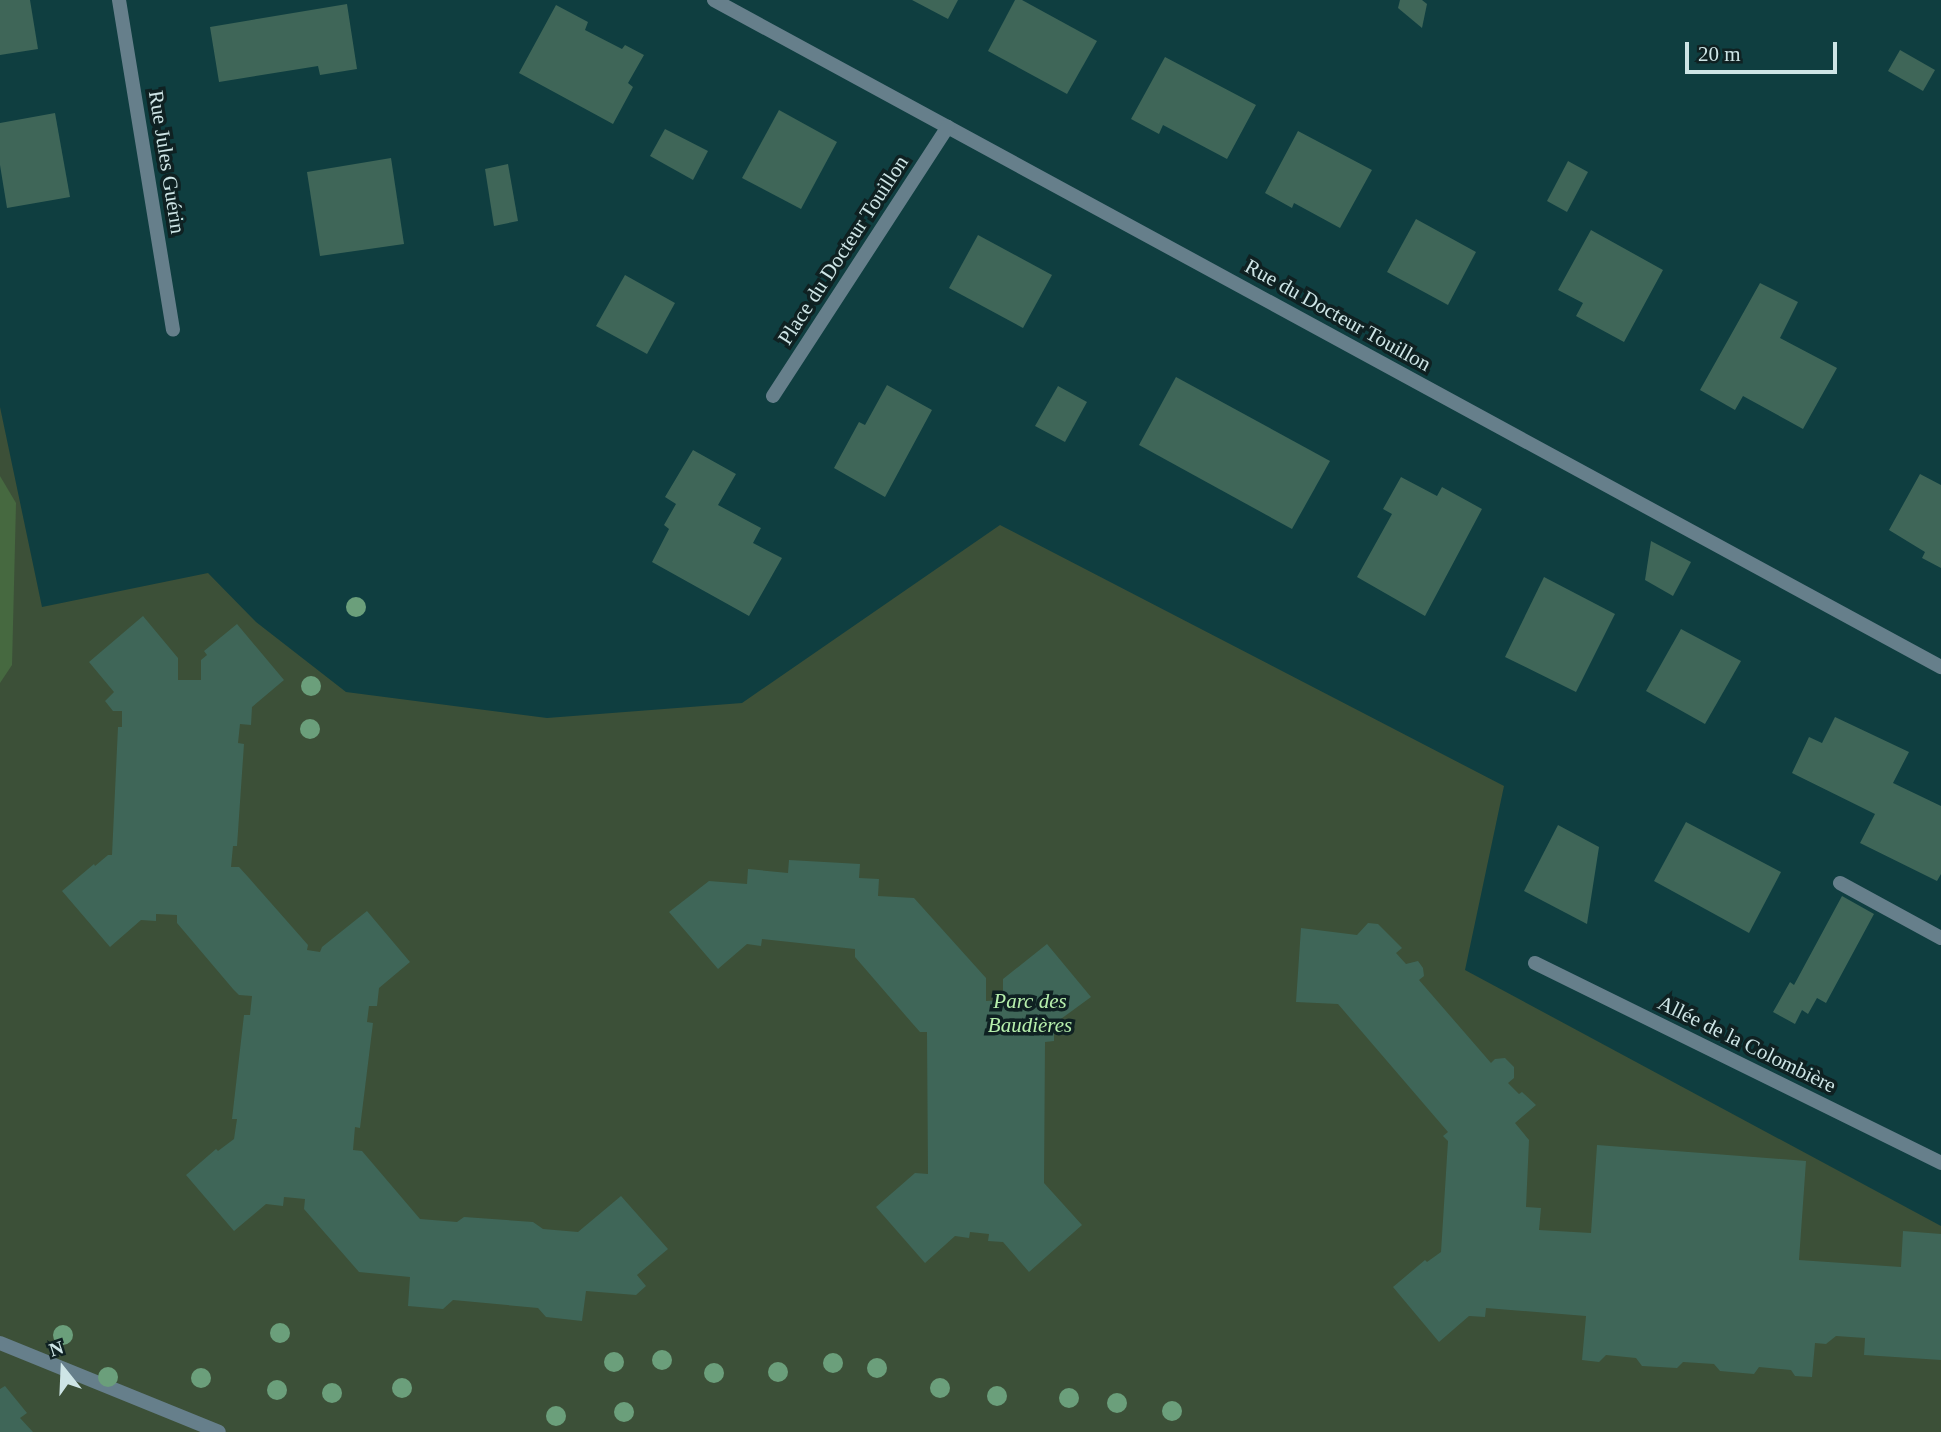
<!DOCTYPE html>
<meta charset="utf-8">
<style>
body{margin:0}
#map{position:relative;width:1941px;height:1432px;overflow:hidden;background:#0f3e40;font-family:Georgia,serif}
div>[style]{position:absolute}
.green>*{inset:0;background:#3c5038}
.forest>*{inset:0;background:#466940}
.building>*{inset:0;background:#3f6658}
.street>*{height:14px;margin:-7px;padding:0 7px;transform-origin:7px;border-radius:7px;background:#667f8b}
.trees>*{width:20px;height:20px;margin:-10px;border-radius:50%;background:#6b9f7b}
span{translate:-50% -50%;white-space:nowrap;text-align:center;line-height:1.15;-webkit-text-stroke:7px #0f2122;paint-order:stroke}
.street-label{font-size:21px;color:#cee5e6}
.park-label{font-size:21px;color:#b6efac;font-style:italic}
.north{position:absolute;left:28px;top:1334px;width:70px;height:70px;-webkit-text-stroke:5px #0f2122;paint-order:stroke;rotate:342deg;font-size:19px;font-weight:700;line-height:28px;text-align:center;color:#cee5e6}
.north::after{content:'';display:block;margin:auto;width:24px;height:32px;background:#cee5e6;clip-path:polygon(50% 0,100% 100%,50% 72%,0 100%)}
.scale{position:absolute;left:1685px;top:42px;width:152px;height:32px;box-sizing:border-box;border:4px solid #cee5e6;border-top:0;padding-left:9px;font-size:21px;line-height:24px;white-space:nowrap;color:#cee5e6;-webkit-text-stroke:5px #0f2122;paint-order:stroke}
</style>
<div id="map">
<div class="green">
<div style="clip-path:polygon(0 407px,42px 607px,208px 573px,256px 622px,346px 692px,547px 718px,742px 703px,1000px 525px,1504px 786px,1465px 970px,1941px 1226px,1941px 1432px,0 1432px)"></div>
</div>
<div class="forest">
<div style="clip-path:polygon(0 476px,16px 503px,12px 665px,0 683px)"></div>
</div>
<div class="building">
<div style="clip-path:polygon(0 0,30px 0,38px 49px,0 55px)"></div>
<div style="clip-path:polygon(912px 0,958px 0,948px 19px)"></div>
<div style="clip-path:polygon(1015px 0,1022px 0,1097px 41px,1067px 94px,988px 51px)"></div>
<div style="clip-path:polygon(1400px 0,1422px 0,1427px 4px,1422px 28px,1398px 8px)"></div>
<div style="clip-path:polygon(347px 4px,357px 69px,320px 75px,318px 66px,219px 82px,210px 27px)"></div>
<div style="clip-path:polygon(556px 5px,588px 22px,585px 30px,622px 49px,625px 45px,644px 55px,628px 83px,633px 87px,613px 124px,519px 73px)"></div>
<div style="clip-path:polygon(1900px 50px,1935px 70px,1923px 91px,1888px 71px)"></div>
<div style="clip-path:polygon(1165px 57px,1256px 105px,1227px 159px,1163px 125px,1159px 134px,1131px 119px)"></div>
<div style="clip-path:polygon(779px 110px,837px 142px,801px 209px,742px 178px)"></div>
<div style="clip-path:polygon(55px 113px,70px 197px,7px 208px,0 165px,0 123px)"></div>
<div style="clip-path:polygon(665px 129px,708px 151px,693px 180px,650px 156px)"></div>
<div style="clip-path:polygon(1298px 131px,1372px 170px,1340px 228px,1294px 203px,1292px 208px,1265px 193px)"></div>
<div style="clip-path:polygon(391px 158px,404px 244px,320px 256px,307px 172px)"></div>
<div style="clip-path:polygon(1568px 161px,1588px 172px,1567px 212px,1547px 201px)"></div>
<div style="clip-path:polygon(508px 164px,518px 221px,494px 226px,485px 169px)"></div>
<div style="clip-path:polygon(1416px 219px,1476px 252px,1448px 305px,1387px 272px)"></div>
<div style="clip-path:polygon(1591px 230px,1663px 270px,1624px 342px,1576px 316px,1583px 303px,1558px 290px)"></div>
<div style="clip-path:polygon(978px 235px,1052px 275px,1023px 328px,949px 288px)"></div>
<div style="clip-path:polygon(625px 275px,675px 303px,647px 354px,596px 326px)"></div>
<div style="clip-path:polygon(1760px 283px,1798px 302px,1780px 338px,1837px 368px,1803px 429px,1743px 396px,1735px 410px,1700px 390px)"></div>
<div style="clip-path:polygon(1176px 377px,1330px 461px,1292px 529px,1139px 445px)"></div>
<div style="clip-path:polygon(887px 385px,932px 410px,885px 497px,834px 468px,859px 422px,865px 425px)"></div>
<div style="clip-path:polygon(1058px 386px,1087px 402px,1065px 442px,1035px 426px)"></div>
<div style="clip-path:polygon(693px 450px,736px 474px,718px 505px,761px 528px,753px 543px,782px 558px,749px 616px,652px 562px,669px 529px,664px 525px,676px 504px,665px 497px)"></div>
<div style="clip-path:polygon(1920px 474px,1941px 485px,1941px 568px,1922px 558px,1925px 552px,1889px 530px)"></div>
<div style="clip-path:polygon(1401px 477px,1437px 496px,1442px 487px,1482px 509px,1425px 616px,1357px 577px,1392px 514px,1383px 509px)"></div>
<div style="clip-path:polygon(1651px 541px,1691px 562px,1673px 596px,1645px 580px)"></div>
<div style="clip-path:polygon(1544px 577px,1615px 614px,1576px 692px,1505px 657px)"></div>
<div style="clip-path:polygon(143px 616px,178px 658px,178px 680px,201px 680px,201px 660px,207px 655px,204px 651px,237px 624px,284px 680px,252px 707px,251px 725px,240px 724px,238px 743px,244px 744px,237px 846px,233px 846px,231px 867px,239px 867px,249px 878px,308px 945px,307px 950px,320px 952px,322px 947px,367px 911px,410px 962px,379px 988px,377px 1006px,369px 1006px,367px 1022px,373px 1023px,360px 1128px,355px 1127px,353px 1150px,362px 1151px,420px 1219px,457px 1222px,464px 1217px,533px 1222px,543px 1229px,578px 1232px,621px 1196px,668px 1249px,637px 1275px,646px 1286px,636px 1295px,586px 1291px,582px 1321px,546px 1317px,538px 1308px,453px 1300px,443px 1309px,408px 1306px,410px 1277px,359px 1272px,304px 1209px,305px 1199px,284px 1197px,283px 1206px,266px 1204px,234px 1231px,186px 1175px,216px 1149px,218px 1151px,234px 1139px,237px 1119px,232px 1119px,244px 1015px,250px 1015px,252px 996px,239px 995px,233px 989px,177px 923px,177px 915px,156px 914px,156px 921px,141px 920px,110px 947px,62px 891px,94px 864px,95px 866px,108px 855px,112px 855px,118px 727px,122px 727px,122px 711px,113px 711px,105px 701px,114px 692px,89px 662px)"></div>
<div style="clip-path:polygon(1681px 629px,1741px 661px,1705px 724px,1646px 691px)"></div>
<div style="clip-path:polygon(1835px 717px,1909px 752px,1893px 783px,1941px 806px,1941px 874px,1937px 881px,1860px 843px,1875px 814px,1792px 773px,1809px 737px,1822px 743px)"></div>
<div style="clip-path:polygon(1686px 822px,1781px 872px,1749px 933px,1654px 881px)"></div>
<div style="clip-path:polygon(1558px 825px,1599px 847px,1587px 924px,1524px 891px)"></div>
<div style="clip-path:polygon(789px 860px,860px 864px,859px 878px,879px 879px,878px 896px,914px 898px,986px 978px,986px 1001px,1003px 1000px,1003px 979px,1047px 944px,1091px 997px,1054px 1024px,1054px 1041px,1045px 1042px,1044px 1183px,1082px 1225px,1029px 1272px,1003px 1242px,988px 1241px,989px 1234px,970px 1232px,969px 1238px,955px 1236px,925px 1263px,876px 1207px,915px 1173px,928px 1174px,927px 1032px,920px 1032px,912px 1023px,855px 957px,855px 949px,762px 939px,761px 946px,747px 944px,718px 969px,669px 912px,709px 881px,747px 884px,748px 869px,788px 873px)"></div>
<div style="clip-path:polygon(1842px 896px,1874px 914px,1826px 1003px,1817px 998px,1808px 1014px,1802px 1010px,1795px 1024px,1773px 1012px,1790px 982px,1794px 985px)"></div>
<div style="clip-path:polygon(1368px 923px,1378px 924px,1402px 948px,1396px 953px,1406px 964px,1418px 961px,1423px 968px,1424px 976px,1419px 980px,1491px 1063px,1495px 1059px,1505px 1058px,1514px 1067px,1514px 1078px,1508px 1083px,1519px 1094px,1522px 1092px,1536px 1105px,1515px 1123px,1529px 1140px,1526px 1207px,1541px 1208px,1539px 1230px,1591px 1233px,1597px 1145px,1806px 1161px,1799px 1260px,1901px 1267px,1903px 1231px,1941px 1234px,1941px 1360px,1864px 1355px,1865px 1338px,1836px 1336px,1826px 1344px,1815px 1343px,1812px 1377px,1795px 1376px,1791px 1370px,1759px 1367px,1754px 1374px,1720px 1371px,1714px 1364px,1683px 1362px,1677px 1368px,1642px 1366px,1636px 1358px,1606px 1355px,1599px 1362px,1582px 1360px,1586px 1316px,1486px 1308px,1485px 1317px,1469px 1316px,1439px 1342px,1393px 1287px,1425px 1260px,1427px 1262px,1441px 1252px,1448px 1141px,1443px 1136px,1448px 1132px,1338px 1004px,1296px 1002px,1301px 928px,1357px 935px)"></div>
<div style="clip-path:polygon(5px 1386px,27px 1413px,20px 1418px,33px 1432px,0 1432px,0 1389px)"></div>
</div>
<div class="street">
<div style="left:119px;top:0;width:334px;rotate:80.7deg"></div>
<div style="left:714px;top:0;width:1397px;rotate:28.53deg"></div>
<div style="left:773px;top:396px;width:321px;rotate:-57deg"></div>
<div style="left:1840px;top:883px;width:115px;rotate:28.6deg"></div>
<div style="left:1535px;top:963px;width:453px;rotate:26.2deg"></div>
<div style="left:0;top:1343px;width:236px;rotate:22.1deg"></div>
</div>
<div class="trees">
<div style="left:356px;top:607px"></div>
<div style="left:311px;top:686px"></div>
<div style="left:310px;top:729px"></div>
<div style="left:280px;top:1333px"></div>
<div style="left:63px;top:1335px"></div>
<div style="left:662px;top:1360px"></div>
<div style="left:614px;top:1362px"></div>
<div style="left:833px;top:1363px"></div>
<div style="left:877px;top:1368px"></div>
<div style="left:778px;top:1372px"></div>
<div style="left:714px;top:1373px"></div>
<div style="left:108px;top:1377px"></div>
<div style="left:201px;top:1378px"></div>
<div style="left:402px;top:1388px"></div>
<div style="left:940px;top:1388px"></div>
<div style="left:277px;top:1390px"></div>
<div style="left:332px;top:1393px"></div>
<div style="left:997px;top:1396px"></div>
<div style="left:1069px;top:1398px"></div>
<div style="left:1117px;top:1403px"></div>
<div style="left:1172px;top:1411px"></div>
<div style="left:624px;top:1412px"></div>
<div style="left:556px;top:1416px"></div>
</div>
<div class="street-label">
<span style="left:167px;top:162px;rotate:81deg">Rue Jules Guérin</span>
<span style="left:843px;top:250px;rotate:-57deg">Place du Docteur Touillon</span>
<span style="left:1338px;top:315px;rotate:29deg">Rue du Docteur Touillon</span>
<span style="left:1747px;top:1044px;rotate:26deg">Allée de la Colombière</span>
</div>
<div class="park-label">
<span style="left:1030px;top:1013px">Parc des<br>Baudières</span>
</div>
<div class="north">N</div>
<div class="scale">20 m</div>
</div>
